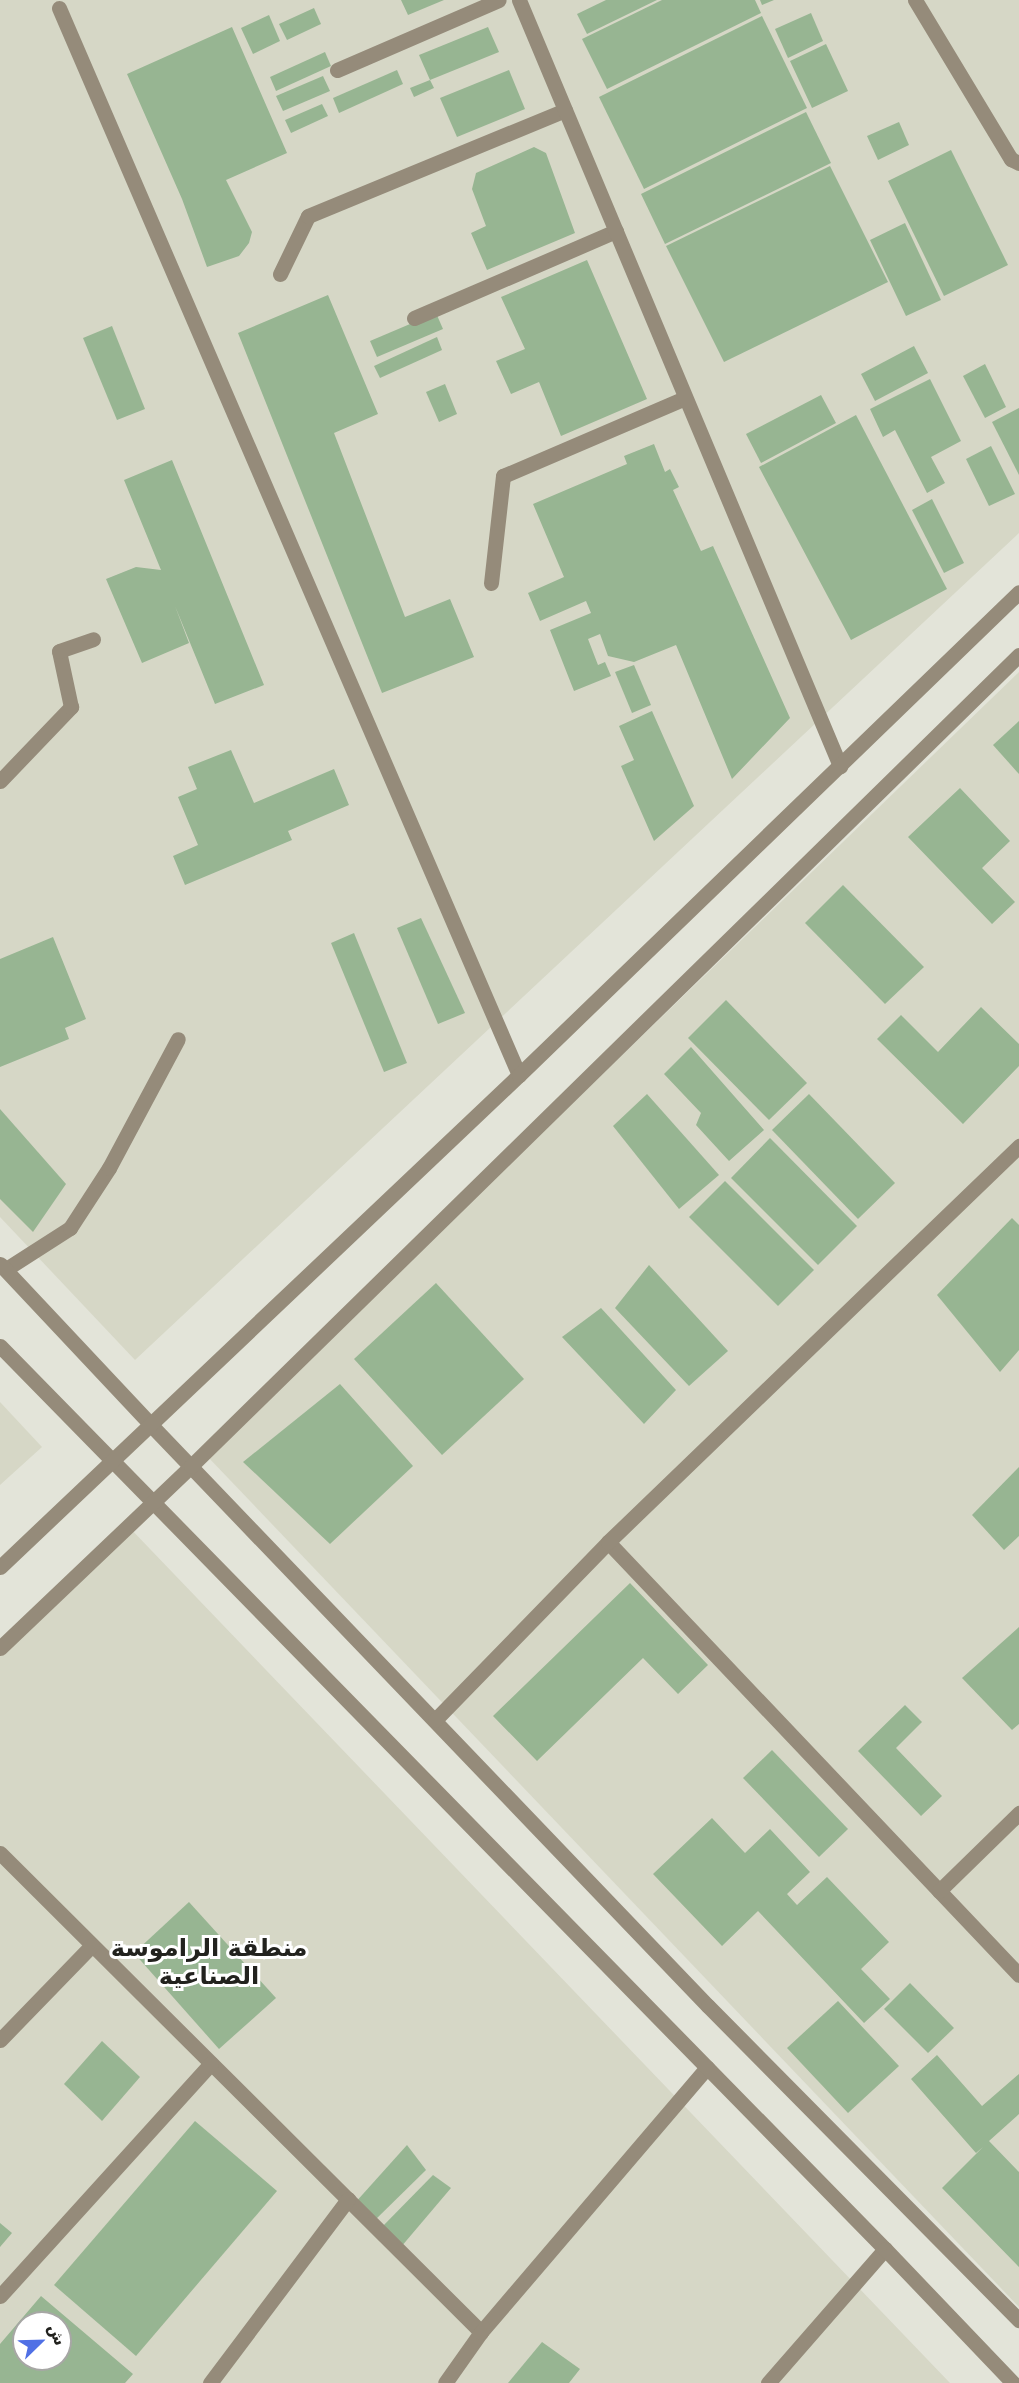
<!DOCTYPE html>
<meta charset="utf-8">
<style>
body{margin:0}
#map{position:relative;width:1019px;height:2383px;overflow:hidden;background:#e3e4d9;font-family:"DejaVu Sans",Vazirmatn,sans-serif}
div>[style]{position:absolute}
.built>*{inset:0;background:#d6d7c6}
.building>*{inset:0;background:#97b592}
.lane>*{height:15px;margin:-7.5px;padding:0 7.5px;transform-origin:7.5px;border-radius:7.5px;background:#958b7a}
.street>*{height:15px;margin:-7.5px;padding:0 7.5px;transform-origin:7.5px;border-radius:7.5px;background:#958b7a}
span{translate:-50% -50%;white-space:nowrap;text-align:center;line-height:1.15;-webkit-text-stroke:6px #fff;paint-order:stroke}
.district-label{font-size:24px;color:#22221e;font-weight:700}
.north{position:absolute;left:12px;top:2311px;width:60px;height:60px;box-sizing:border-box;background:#fff;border:2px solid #a7a7a5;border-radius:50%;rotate:67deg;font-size:16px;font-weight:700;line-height:24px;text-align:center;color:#22221e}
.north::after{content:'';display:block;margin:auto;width:21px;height:27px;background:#5070e5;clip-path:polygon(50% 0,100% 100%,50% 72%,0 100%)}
</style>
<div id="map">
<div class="built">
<div style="clip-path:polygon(0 0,1019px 0,1019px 533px,135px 1360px,0 1217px)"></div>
<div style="clip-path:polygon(1019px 672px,1019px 2307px,207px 1456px)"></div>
<div style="clip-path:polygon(0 1402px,42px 1447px,0 1485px)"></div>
<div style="clip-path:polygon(evenodd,127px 1525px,950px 2383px,0 2383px,0 1649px,127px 1525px,24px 2323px,60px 2323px,60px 2359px,24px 2359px,24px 2323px)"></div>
</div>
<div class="building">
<div style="clip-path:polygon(401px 0,444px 0,408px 15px)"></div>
<div style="clip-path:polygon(606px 0,657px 0,587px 34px,577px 14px)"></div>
<div style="clip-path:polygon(662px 0,755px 0,761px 13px,607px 89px,582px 39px)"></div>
<div style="clip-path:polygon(760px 0,774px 0,762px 5px)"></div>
<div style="clip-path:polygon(314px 8px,321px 24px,287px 40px,279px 24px)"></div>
<div style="clip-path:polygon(811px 13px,823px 41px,788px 58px,775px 29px)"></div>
<div style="clip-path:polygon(269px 15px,280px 41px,253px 54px,241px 28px)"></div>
<div style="clip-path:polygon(762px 16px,807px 108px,644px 189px,599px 97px)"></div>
<div style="clip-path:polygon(232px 27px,287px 153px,226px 180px,252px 232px,249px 243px,239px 256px,207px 267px,182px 199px,127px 74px)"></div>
<div style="clip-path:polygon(488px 27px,499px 52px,430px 80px,419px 55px)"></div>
<div style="clip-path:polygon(826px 44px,848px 91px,812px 108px,790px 61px)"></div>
<div style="clip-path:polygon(325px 52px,331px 66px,276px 91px,270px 77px)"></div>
<div style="clip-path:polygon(397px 70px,403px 84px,339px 113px,333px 98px)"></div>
<div style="clip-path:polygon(509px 70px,525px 109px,457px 137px,440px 98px)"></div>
<div style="clip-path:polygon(323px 76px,330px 91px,283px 111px,276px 96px)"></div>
<div style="clip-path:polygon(430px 80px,434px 88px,414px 97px,410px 88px)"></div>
<div style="clip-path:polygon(322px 104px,328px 116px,291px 133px,285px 120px)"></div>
<div style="clip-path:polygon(806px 112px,831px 163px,665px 244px,641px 194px)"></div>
<div style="clip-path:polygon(899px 122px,909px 145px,878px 160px,867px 136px)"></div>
<div style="clip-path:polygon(534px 147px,546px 153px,575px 233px,487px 270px,471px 233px,486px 226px,472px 189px,476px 173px)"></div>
<div style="clip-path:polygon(951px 150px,1008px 265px,944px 296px,888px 181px)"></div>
<div style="clip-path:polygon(830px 166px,888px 282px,724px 362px,666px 246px)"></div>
<div style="clip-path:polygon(905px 223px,941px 300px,906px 316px,870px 240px)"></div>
<div style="clip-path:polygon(587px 260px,647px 399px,561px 436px,539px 382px,511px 394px,496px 361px,525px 349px,501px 297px)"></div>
<div style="clip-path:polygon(328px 295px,378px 414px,334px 433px,405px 617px,450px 599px,474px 657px,382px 693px,238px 333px)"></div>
<div style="clip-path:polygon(436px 313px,443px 329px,377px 357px,370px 341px)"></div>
<div style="clip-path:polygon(112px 326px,145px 409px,117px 420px,83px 338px)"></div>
<div style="clip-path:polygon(437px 337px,442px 350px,380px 378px,374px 366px)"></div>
<div style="clip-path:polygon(914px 346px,928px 373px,875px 401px,861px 374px)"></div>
<div style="clip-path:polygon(985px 364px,1006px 407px,985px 418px,963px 376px)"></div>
<div style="clip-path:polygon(930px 379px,961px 441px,931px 457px,945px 483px,927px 493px,895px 430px,883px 437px,870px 409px)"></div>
<div style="clip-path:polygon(445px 384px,457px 414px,439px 422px,426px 392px)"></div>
<div style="clip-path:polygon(821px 395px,836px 423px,761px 463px,746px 434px)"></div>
<div style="clip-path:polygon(1019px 408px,1019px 475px,992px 422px)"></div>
<div style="clip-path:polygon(856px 415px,947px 589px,851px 640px,759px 467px)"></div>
<div style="clip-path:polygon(654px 444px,665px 472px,670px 469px,679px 487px,673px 490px,701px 551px,713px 546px,790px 718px,732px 779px,676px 645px,634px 662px,608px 656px,600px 634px,588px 639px,598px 665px,605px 662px,611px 676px,574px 691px,550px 630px,591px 613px,586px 601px,540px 621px,528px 593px,564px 577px,533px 504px,627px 464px,624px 456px)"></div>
<div style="clip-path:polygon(991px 446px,1015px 494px,989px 506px,966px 459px)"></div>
<div style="clip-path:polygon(172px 460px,264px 685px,215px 704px,175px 606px,189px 643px,142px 663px,106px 579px,136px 567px,161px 570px,124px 480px)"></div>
<div style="clip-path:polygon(932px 499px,964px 563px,944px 573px,912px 510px)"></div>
<div style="clip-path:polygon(634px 665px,651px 705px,632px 713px,615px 672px)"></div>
<div style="clip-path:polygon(652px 711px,694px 806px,654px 841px,621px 766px,634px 760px,619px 726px)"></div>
<div style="clip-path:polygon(1019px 721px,1019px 774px,993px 745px)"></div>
<div style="clip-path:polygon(231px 750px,254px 803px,334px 769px,349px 805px,288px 831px,292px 840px,185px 885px,173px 856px,198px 845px,178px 797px,197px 789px,188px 767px)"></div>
<div style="clip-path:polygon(960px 788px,1010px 841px,982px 868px,1015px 902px,992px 924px,908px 837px)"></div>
<div style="clip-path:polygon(843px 885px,924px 967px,885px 1004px,805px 923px)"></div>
<div style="clip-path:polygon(421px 918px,465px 1013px,438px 1024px,397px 928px)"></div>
<div style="clip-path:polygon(354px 933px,407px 1063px,384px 1072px,331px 943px)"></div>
<div style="clip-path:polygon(53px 937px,86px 1019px,65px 1028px,69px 1039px,0 1067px,0 959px)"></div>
<div style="clip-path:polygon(726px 1000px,807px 1083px,769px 1120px,688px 1038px)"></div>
<div style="clip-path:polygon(981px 1007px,1019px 1044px,1019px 1066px,963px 1124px,877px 1039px,901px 1015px,938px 1052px)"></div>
<div style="clip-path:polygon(691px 1047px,764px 1130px,729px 1161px,696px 1125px,701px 1113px,664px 1074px)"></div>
<div style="clip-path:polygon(647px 1094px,719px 1175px,679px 1209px,613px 1126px)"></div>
<div style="clip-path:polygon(809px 1094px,895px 1183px,858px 1219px,772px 1130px)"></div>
<div style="clip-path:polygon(0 1109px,66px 1184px,33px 1232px,0 1199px)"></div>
<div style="clip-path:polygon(770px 1138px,857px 1226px,818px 1265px,731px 1178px)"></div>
<div style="clip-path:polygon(725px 1181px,814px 1270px,778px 1306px,689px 1217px)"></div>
<div style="clip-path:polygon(1012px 1218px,1019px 1225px,1019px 1350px,1000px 1372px,937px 1295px)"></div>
<div style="clip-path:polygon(649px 1265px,728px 1351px,689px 1386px,615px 1308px)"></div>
<div style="clip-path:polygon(436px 1283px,524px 1379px,442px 1455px,354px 1359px)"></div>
<div style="clip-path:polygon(601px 1308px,676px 1390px,644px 1424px,562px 1337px)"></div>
<div style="clip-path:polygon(340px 1384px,413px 1466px,330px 1544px,243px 1462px)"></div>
<div style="clip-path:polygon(1019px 1467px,1019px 1536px,1004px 1550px,972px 1515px)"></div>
<div style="clip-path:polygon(630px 1583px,708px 1665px,678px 1694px,643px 1658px,537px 1761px,493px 1716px)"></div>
<div style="clip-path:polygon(1019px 1627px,1019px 1724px,1012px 1730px,962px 1678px)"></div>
<div style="clip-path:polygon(905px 1705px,922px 1722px,896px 1748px,942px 1796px,921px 1816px,858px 1751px)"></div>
<div style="clip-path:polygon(772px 1750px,848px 1829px,819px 1857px,743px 1778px)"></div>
<div style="clip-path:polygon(712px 1818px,745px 1853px,770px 1829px,810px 1872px,787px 1894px,797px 1905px,827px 1877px,889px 1942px,861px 1969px,890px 1999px,864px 2023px,758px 1911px,722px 1946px,653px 1874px)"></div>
<div style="clip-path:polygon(189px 1902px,276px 1998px,219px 2049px,134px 1953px)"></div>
<div style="clip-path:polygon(910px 1983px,954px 2028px,928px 2053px,884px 2009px)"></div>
<div style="clip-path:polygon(838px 2001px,899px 2066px,848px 2113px,787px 2048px)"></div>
<div style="clip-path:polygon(102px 2041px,140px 2077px,102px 2121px,64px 2084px)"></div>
<div style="clip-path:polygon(937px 2055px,982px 2106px,1019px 2074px,1019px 2114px,989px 2141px,1019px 2172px,1019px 2267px,942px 2188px,983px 2147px,976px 2153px,911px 2079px)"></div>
<div style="clip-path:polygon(195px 2121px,277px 2191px,136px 2356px,54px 2285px)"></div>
<div style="clip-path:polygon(407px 2145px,426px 2170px,373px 2222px,354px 2204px)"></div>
<div style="clip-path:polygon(433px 2175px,451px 2188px,401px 2247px,380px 2229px)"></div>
<div style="clip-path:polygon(0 2223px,12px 2233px,0 2247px)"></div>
<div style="clip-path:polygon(evenodd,41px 2296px,133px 2374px,125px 2383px,0 2383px,0 2344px,41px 2296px,24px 2323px,60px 2323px,60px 2359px,24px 2359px,24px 2323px)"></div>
<div style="clip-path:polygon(542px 2342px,580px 2369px,569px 2383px,508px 2383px)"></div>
</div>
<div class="lane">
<div style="left:915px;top:0;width:186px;rotate:58.9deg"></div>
<div style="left:1011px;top:159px;width:9px;rotate:27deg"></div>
<div style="left:59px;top:8px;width:1162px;rotate:66.68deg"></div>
<div style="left:337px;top:70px;width:176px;rotate:-23.4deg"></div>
<div style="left:280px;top:274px;width:64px;rotate:-64.2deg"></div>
<div style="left:308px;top:216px;width:278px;rotate:-22.4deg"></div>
<div style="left:414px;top:318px;width:220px;rotate:-23.3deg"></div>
<div style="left:491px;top:583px;width:108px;rotate:-83.6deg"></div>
<div style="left:503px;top:476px;width:198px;rotate:-23.2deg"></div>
<div style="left:0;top:781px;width:103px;rotate:-46.2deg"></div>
<div style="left:71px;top:707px;width:57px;rotate:-102.1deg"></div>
<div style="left:59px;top:651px;width:36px;rotate:-19deg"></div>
<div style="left:6px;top:1269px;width:76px;rotate:-32.6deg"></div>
<div style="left:70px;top:1228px;width:72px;rotate:-57deg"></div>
<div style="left:109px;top:1168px;width:146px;rotate:-61.9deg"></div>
<div style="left:0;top:1853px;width:679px;rotate:44.88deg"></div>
<div style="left:481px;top:2332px;width:62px;rotate:125.2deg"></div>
<div style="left:0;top:2040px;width:132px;rotate:-45.9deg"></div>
<div style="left:0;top:2296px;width:314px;rotate:-47.8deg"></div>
<div style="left:481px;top:2332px;width:348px;rotate:-49.5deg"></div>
<div style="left:210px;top:2383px;width:230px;rotate:-53.1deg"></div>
<div style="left:768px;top:2383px;width:178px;rotate:-48.9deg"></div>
</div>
<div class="street">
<div style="left:519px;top:0;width:831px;rotate:67.26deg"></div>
<div style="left:0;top:1264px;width:219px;rotate:46.8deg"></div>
<div style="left:150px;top:1424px;width:806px;rotate:46.21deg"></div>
<div style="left:708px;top:2006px;width:442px;rotate:45.3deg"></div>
<div style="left:0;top:1346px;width:1264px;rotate:45.58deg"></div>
<div style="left:885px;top:2249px;width:185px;rotate:46.3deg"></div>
<div style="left:608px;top:1542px;width:597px;rotate:46.49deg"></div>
<div style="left:0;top:1567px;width:715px;rotate:-43.47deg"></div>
<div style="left:519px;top:1075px;width:695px;rotate:-44.01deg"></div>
<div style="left:0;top:1648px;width:264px;rotate:-43.6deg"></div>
<div style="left:191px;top:1466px;width:1159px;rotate:-44.41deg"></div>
<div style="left:435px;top:1720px;width:248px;rotate:-45.8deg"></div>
<div style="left:608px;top:1542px;width:571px;rotate:-43.94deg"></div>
<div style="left:939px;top:1891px;width:112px;rotate:-44.3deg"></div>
</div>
<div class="district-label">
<span style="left:209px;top:1963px">منطقة الراموسة<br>الصناعية</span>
</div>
<div class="north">ش</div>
</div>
